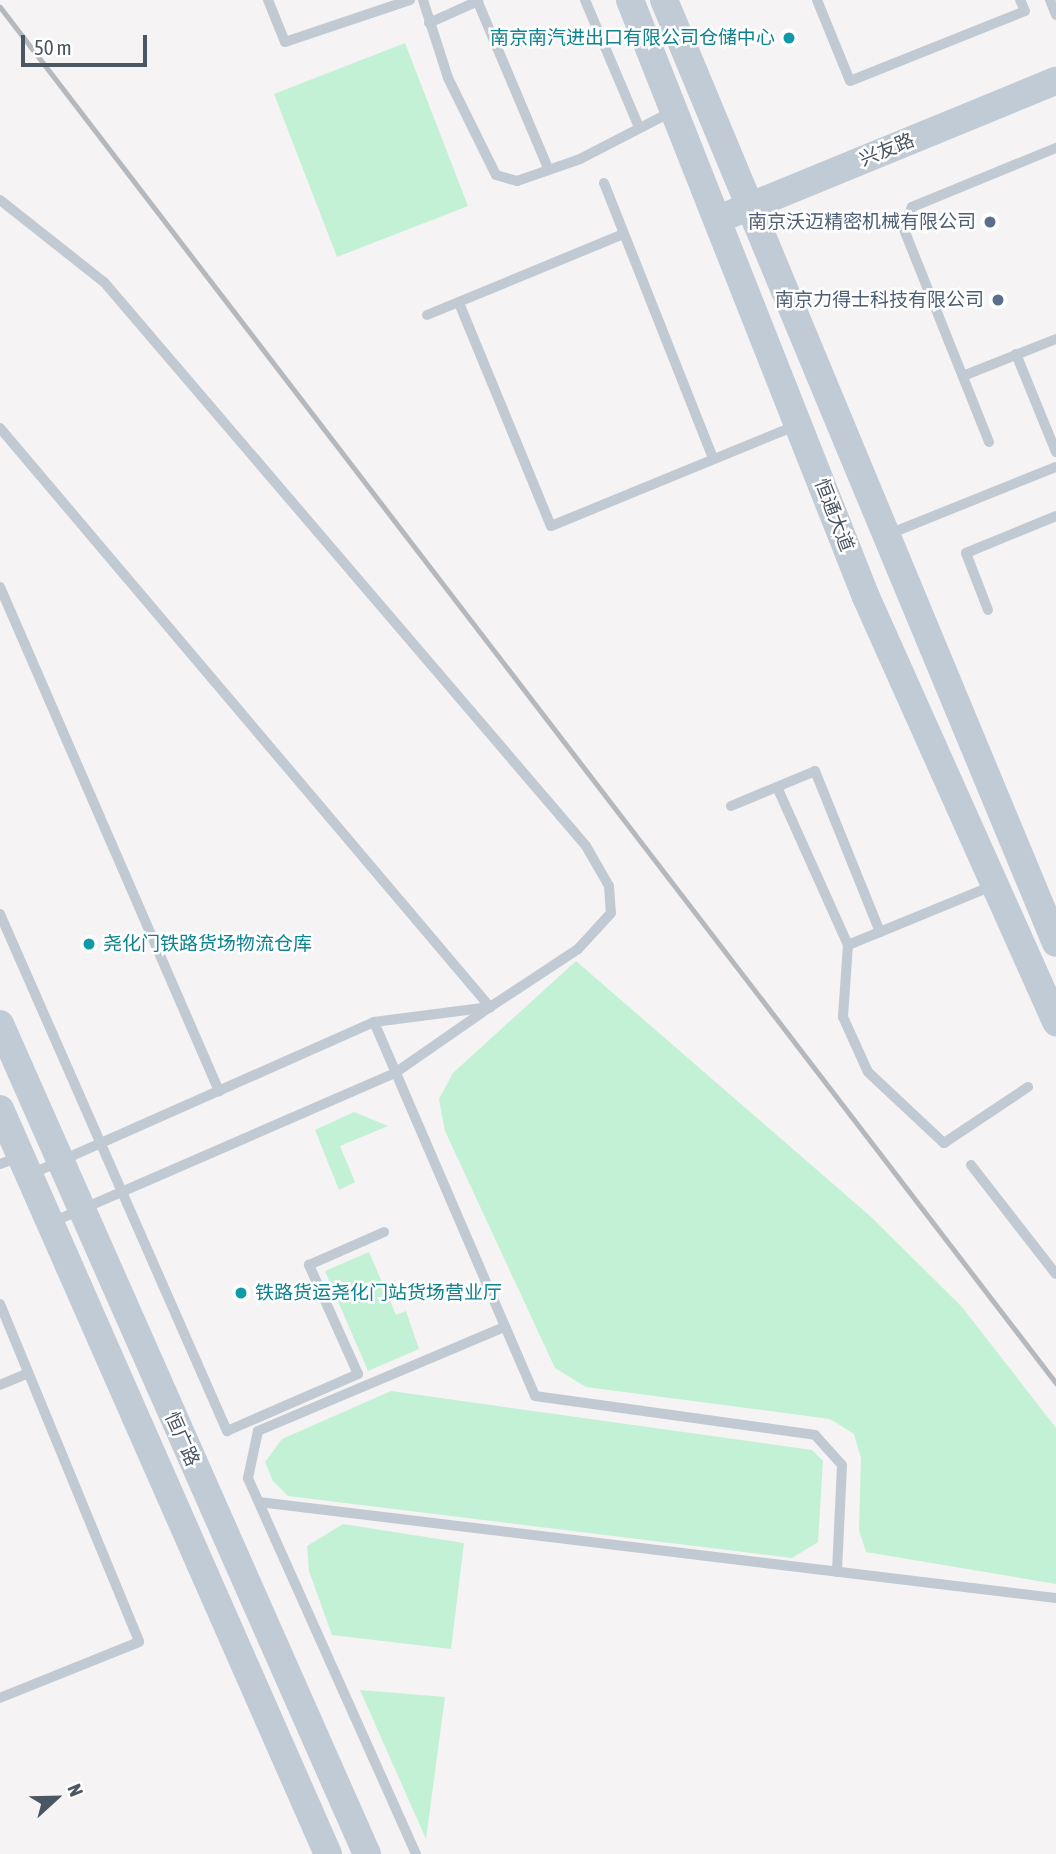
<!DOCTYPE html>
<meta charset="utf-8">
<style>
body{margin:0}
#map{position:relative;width:1056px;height:1854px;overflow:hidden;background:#f5f3f3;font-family:"Asap Condensed","Noto Sans SC",sans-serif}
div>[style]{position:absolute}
.green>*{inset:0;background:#c3f1d5}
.lane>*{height:10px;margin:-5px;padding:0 5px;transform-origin:5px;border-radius:5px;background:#c1cad2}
.secondary>*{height:28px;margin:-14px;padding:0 14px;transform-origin:14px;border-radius:14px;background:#c1cbd6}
.rail>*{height:5px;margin:-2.5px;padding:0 2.5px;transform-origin:2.5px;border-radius:2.5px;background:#b5b8bd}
.dots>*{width:19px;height:19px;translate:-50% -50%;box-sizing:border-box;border:4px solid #fff;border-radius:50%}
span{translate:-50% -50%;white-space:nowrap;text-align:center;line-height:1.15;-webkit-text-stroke:5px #fff;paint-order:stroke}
.culture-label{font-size:19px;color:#0d838f}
.right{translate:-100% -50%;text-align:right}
.left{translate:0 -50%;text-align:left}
.street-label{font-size:19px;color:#4a5661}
.service-label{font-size:19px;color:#4e5e75}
.north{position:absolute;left:21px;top:1763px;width:70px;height:70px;-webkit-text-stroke:5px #fff;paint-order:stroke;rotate:68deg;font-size:19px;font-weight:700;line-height:28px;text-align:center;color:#4a5661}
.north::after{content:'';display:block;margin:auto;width:24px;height:32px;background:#4a5661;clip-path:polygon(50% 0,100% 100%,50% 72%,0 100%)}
.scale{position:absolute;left:21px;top:35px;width:126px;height:32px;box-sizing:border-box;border:4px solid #4a5661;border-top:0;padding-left:9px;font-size:21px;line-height:24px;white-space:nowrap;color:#4a5661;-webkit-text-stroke:5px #fff;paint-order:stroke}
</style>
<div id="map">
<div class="green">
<div style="clip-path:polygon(405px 43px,468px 206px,337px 257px,274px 94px)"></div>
<div style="clip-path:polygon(576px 961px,870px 1216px,962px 1307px,1056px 1428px,1056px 1584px,866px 1552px,859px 1530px,861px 1458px,854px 1434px,830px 1419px,586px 1387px,555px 1368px,445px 1131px,439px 1099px,453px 1073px)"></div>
<div style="clip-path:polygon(354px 1112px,388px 1126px,340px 1146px,355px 1182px,339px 1190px,315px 1130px)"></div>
<div style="clip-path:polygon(369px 1252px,396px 1315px,406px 1311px,419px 1349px,368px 1371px,325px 1271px)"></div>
<div style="clip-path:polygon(391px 1391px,812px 1450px,823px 1461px,818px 1542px,792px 1558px,288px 1496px,273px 1481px,265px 1462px,282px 1439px)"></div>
<div style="clip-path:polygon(343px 1524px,464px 1543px,451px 1649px,332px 1635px,309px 1571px,307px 1546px)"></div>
<div style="clip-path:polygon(360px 1690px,445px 1697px,426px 1839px)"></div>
</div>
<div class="lane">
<div style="left:268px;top:0;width:45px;rotate:68deg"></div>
<div style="left:285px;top:42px;width:132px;rotate:-18.6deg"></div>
<div style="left:423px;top:0;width:82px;rotate:72.2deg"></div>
<div style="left:448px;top:78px;width:108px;rotate:63.7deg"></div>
<div style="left:496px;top:175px;width:22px;rotate:16deg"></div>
<div style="left:517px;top:181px;width:67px;rotate:-19.2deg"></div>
<div style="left:580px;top:159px;width:102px;rotate:-27.3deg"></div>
<div style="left:477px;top:0;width:182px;rotate:67.1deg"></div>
<div style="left:585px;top:0;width:138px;rotate:67deg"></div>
<div style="left:817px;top:0;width:87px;rotate:67.8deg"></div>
<div style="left:850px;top:81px;width:188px;rotate:-21.8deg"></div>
<div style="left:1025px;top:11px;width:12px;rotate:-114deg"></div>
<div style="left:1050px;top:0;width:16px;rotate:68deg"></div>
<div style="left:429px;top:23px;width:54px;rotate:-24.2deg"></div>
<div style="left:604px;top:183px;width:296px;rotate:68.4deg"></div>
<div style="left:0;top:200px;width:132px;rotate:38.3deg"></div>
<div style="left:104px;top:282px;width:742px;rotate:49.48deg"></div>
<div style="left:586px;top:846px;width:46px;rotate:60.1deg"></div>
<div style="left:609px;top:886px;width:27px;rotate:86deg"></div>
<div style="left:611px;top:913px;width:49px;rotate:132.5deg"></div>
<div style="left:578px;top:949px;width:105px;rotate:146.6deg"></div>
<div style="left:490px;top:1007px;width:117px;rotate:172.6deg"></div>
<div style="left:374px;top:1022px;width:373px;rotate:156.1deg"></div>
<div style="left:459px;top:303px;width:241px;rotate:67.6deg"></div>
<div style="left:551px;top:526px;width:264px;rotate:-22.3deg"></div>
<div style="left:427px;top:315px;width:210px;rotate:-22.4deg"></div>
<div style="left:1016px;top:354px;width:106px;rotate:67.8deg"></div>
<div style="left:963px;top:376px;width:100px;rotate:-21.7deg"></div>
<div style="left:0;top:428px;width:759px;rotate:49.76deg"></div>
<div style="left:490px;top:1007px;width:116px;rotate:145.2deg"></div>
<div style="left:395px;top:1073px;width:372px;rotate:156.5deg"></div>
<div style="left:989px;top:442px;width:232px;rotate:-111.8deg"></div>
<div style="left:903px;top:227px;width:22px;rotate:-66deg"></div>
<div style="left:912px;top:207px;width:156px;rotate:-22.3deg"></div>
<div style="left:889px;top:534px;width:180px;rotate:-21.9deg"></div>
<div style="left:0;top:587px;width:550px;rotate:66.51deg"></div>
<div style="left:988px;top:610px;width:61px;rotate:-111.1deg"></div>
<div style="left:966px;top:553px;width:97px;rotate:-22.3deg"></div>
<div style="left:777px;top:787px;width:173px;rotate:65.8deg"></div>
<div style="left:848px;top:945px;width:72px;rotate:94deg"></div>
<div style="left:843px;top:1017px;width:60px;rotate:65.6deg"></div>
<div style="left:868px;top:1072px;width:104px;rotate:43.1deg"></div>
<div style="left:944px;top:1143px;width:101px;rotate:-33.7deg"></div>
<div style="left:731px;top:806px;width:91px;rotate:-22.6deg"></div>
<div style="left:815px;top:771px;width:174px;rotate:68deg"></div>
<div style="left:0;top:914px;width:565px;rotate:66.3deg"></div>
<div style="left:227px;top:1431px;width:143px;rotate:-23.5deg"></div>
<div style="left:358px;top:1374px;width:120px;rotate:-114.2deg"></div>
<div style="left:309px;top:1265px;width:82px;rotate:-23.7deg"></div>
<div style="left:848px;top:945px;width:158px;rotate:-22.3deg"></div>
<div style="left:374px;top:1022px;width:407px;rotate:66.7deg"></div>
<div style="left:535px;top:1396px;width:283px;rotate:7.9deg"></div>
<div style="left:815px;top:1435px;width:40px;rotate:48deg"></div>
<div style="left:842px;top:1465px;width:107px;rotate:92.7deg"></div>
<div style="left:0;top:1164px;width:20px;rotate:-20deg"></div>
<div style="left:971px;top:1165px;width:138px;rotate:52.1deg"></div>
<div style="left:0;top:1304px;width:365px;rotate:67.6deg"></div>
<div style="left:139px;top:1642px;width:150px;rotate:158.1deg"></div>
<div style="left:0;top:1385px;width:30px;rotate:-23deg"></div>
<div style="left:259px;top:1502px;width:803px;rotate:6.87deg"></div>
<div style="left:416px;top:1854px;width:412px;rotate:-114.1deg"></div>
<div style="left:248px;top:1478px;width:48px;rotate:-78deg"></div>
<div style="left:258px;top:1431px;width:267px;rotate:-22.9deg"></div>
</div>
<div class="secondary">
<div style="left:630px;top:0;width:642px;rotate:68.43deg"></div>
<div style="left:866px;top:597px;width:466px;rotate:65.9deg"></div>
<div style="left:664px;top:0;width:1021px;rotate:67.43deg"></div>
<div style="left:731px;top:214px;width:351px;rotate:-22.3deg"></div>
<div style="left:0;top:1024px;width:908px;rotate:66.15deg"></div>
<div style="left:0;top:1109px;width:814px;rotate:66.24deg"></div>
</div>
<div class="rail">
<div style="left:0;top:7px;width:1735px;rotate:52.5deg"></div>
</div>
<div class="dots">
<div style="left:789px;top:38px;background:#0f9aa8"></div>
<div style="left:990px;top:222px;background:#5c6f8a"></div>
<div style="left:998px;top:300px;background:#5c6f8a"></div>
<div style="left:89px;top:944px;background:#0f9aa8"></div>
<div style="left:241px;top:1293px;background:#0f9aa8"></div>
</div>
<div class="culture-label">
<span class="right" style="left:775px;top:38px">南京南汽进出口有限公司仓储中心</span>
<span class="left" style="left:103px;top:944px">尧化门铁路货场物流仓库</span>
<span class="left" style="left:255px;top:1293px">铁路货运尧化门站货场营业厅</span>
</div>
<div class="street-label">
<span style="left:887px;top:150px;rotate:-22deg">兴友路</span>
<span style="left:834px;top:515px;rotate:69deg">恒通大道</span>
<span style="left:182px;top:1439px;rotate:66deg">恒广路</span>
</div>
<div class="service-label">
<span class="right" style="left:976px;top:222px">南京沃迈精密机械有限公司</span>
<span class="right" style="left:984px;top:300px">南京力得士科技有限公司</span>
</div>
<div class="north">N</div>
<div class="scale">50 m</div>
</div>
